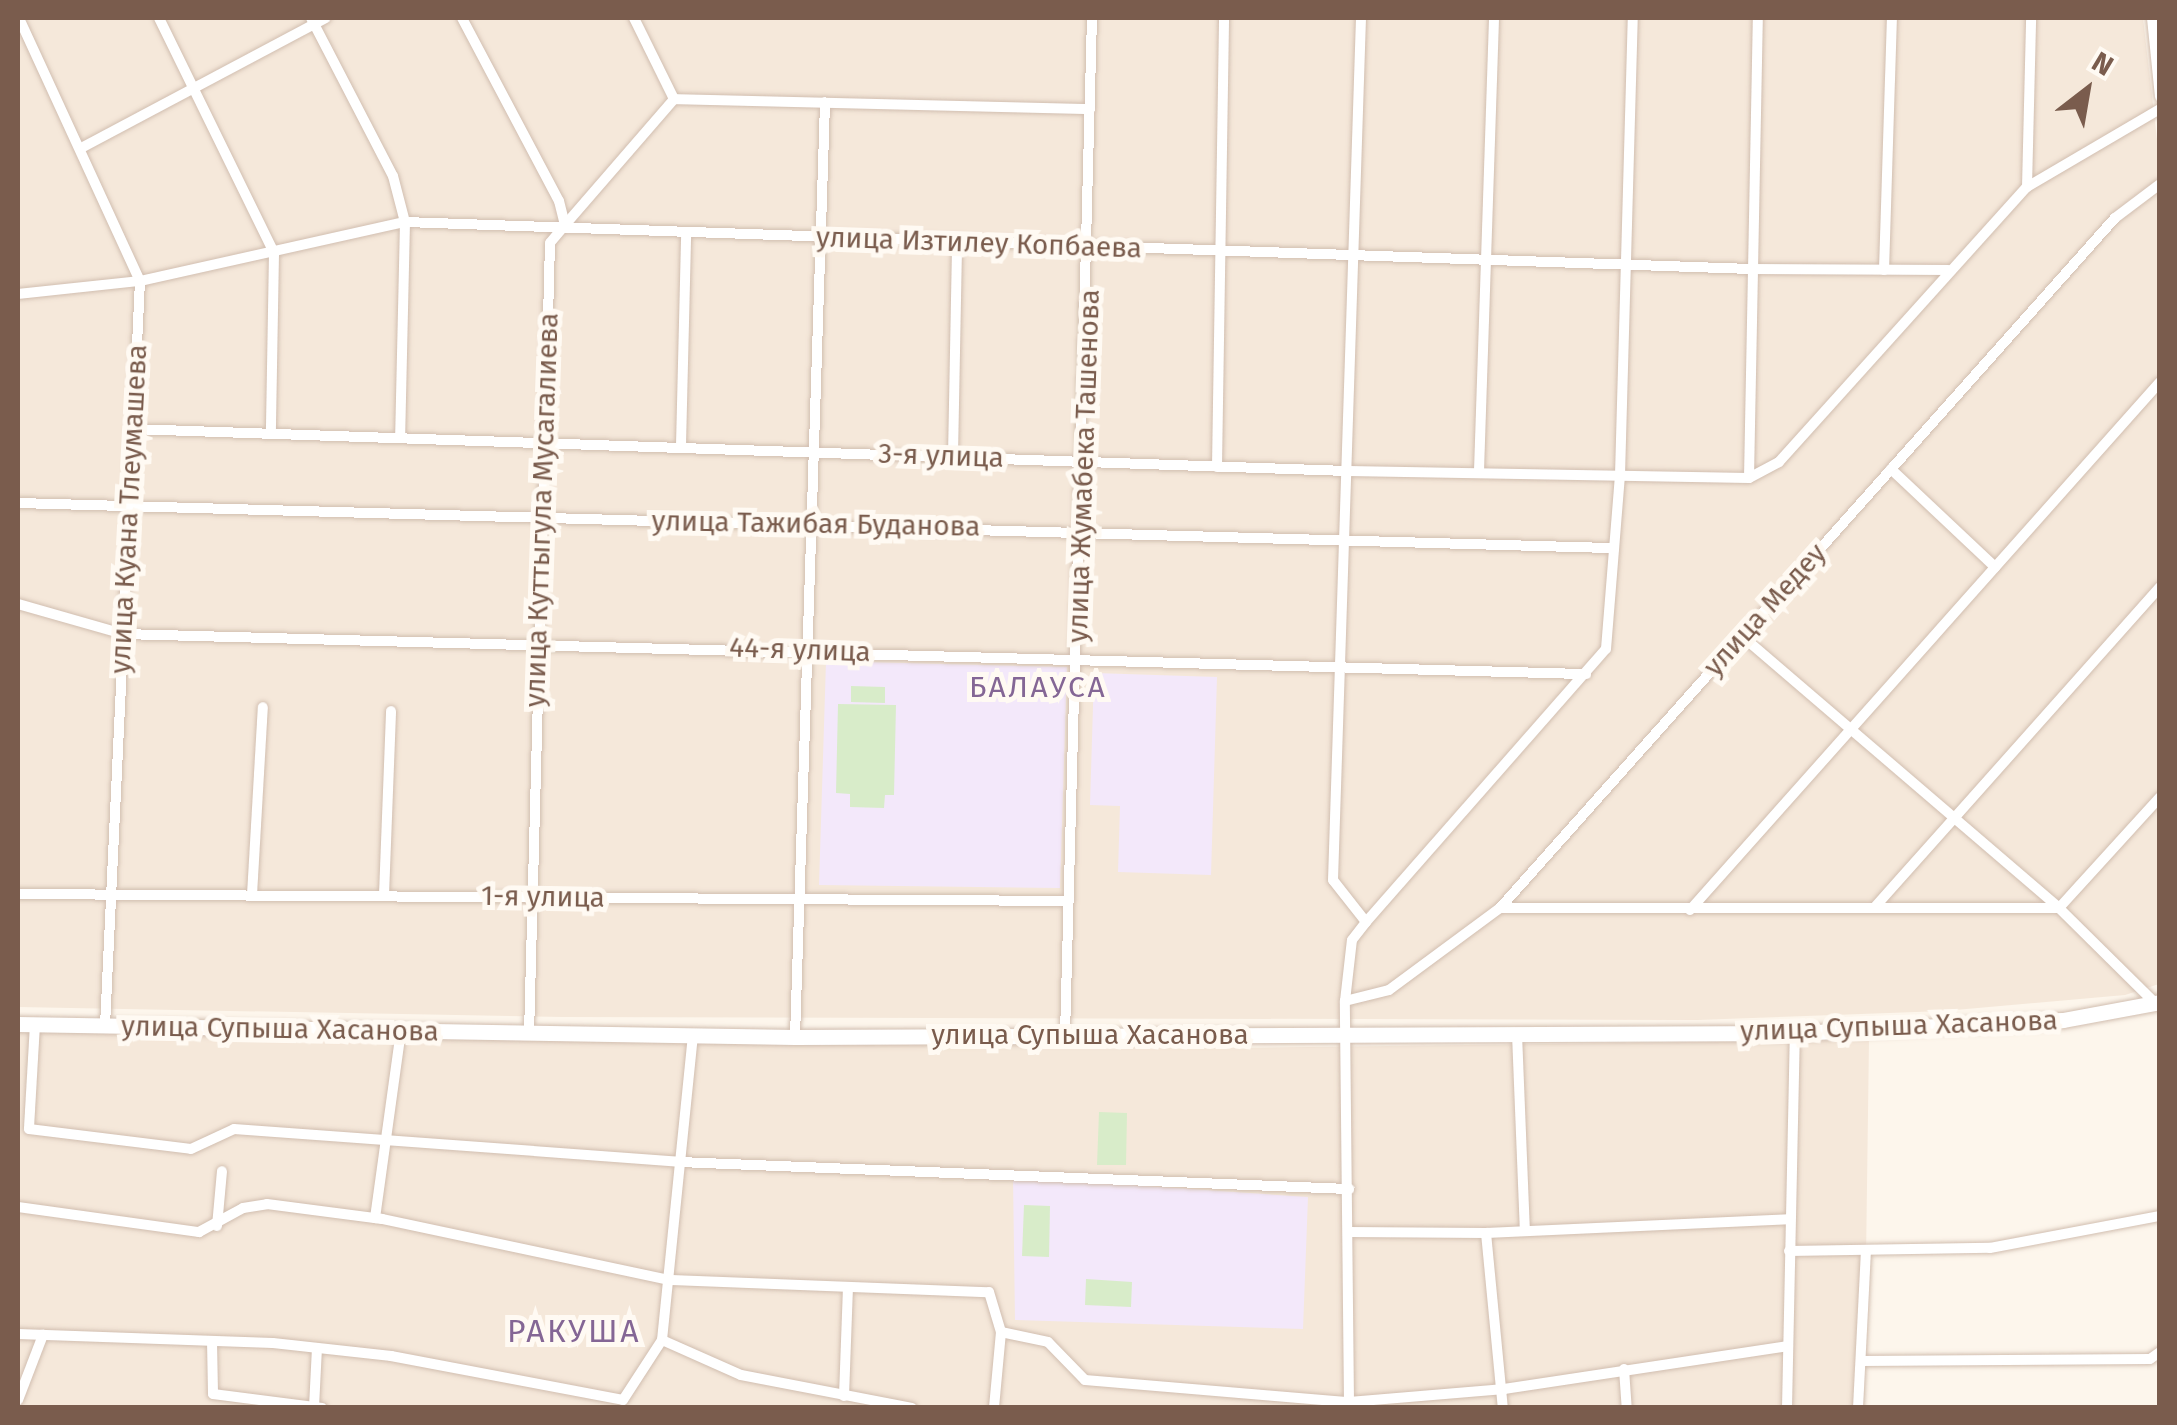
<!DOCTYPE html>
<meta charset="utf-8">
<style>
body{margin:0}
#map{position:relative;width:2177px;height:1425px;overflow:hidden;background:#fdf6ec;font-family:"Fira Sans",sans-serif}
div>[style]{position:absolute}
.residential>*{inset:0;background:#f5e8da}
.education>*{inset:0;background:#f3e8fa}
.green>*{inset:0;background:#d8ecc9}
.roads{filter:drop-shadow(0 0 2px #d1beb0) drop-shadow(0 0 2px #d1beb0)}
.street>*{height:10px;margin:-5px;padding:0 5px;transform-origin:5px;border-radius:5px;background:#fff}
.secondary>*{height:15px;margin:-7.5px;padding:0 7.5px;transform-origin:7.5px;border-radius:7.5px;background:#fff}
span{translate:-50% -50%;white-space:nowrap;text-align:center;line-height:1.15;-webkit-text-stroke:10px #fffaf3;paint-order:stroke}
.street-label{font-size:28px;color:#7a5c4d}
.neighbourhood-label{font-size:30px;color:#846695;letter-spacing:2.5px}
.quarter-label{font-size:32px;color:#846695;letter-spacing:2.5px}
.frame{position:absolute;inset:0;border:20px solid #7a5c4d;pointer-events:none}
.north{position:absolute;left:2037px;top:40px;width:100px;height:100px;-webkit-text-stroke:8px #fffaf3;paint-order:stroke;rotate:31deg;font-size:28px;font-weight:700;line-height:40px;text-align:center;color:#7a5c4d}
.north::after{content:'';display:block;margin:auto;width:35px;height:45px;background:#7a5c4d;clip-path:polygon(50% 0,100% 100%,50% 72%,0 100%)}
</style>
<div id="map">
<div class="residential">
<div style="clip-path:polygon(18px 18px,2143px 18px,2160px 165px,2159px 984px,2125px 995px,1944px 1011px,1697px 1020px,562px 1017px,18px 1007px)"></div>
<div style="clip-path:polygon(18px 1032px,1232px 1048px,1869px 1040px,1864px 1407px,18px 1408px)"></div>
</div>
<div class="education">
<div style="clip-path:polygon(826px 661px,1067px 667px,1060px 888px,819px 885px)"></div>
<div style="clip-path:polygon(1094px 673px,1217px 677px,1211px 875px,1118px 872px,1120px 806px,1090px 805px)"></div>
<div style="clip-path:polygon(1013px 1177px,1308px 1197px,1303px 1329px,1015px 1320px)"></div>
</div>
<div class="green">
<div style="clip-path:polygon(851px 686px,885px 687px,885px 703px,851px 702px)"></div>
<div style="clip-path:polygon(838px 704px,896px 705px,894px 795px,885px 795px,884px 808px,850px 807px,850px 794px,836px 793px)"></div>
<div style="clip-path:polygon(1099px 1112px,1127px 1113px,1126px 1165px,1097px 1165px)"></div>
<div style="clip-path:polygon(1024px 1205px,1050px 1206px,1049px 1257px,1022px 1256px)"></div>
<div style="clip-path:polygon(1086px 1279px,1132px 1282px,1131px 1307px,1085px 1305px)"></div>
</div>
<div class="roads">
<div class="street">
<div style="left:19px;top:18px;width:289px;rotate:65.3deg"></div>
<div style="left:140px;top:281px;width:747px;rotate:92.69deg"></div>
<div style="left:159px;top:18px;width:262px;rotate:63.9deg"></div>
<div style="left:274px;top:253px;width:179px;rotate:91deg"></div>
<div style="left:311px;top:18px;width:178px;rotate:62.6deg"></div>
<div style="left:393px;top:176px;width:48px;rotate:75.4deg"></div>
<div style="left:405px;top:222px;width:213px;rotate:91.3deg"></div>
<div style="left:462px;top:18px;width:207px;rotate:62.1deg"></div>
<div style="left:559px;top:201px;width:25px;rotate:76deg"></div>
<div style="left:565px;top:225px;width:23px;rotate:130deg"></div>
<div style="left:550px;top:243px;width:790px;rotate:91.52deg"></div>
<div style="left:634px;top:18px;width:90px;rotate:63.7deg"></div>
<div style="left:674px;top:99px;width:416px;rotate:1.4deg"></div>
<div style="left:2152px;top:18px;width:79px;rotate:84.2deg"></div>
<div style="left:83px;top:147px;width:275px;rotate:-28deg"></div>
<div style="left:2027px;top:187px;width:169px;rotate:-88.6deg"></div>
<div style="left:565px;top:225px;width:167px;rotate:-49.1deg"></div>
<div style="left:1884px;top:270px;width:252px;rotate:-88.2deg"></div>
<div style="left:18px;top:294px;width:123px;rotate:-6.1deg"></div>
<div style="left:140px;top:281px;width:271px;rotate:-12.6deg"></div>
<div style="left:405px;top:222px;width:1350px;rotate:2deg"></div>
<div style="left:1754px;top:269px;width:194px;rotate:0.3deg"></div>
<div style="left:132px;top:429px;width:1217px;rotate:1.98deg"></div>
<div style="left:1348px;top:471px;width:401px;rotate:1deg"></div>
<div style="left:1749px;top:478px;width:34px;rotate:-28deg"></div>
<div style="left:1779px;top:462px;width:370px;rotate:-48deg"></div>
<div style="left:2027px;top:187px;width:154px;rotate:-30.4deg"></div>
<div style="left:681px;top:445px;width:212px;rotate:-88.6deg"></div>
<div style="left:953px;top:456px;width:214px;rotate:-88.9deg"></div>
<div style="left:1217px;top:467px;width:449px;rotate:-89.1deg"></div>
<div style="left:1891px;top:469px;width:143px;rotate:43.3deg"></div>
<div style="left:1479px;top:471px;width:453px;rotate:-88.1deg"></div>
<div style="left:1749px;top:478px;width:460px;rotate:-88.9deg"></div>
<div style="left:18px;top:503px;width:1597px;rotate:1.62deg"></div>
<div style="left:18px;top:604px;width:109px;rotate:15.9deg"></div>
<div style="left:123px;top:634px;width:1464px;rotate:1.57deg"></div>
<div style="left:1742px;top:636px;width:418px;rotate:40.6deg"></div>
<div style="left:2059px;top:908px;width:136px;rotate:44.7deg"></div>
<div style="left:18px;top:894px;width:1050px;rotate:0.38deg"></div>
<div style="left:252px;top:895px;width:188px;rotate:-86.7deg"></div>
<div style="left:384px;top:895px;width:184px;rotate:-87.8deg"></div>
<div style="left:1500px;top:908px;width:559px"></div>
<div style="left:2059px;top:908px;width:150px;rotate:-47.7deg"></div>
<div style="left:1874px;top:908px;width:430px;rotate:-48.3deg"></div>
<div style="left:1690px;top:910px;width:707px;rotate:-48.33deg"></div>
<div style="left:1366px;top:922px;width:363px;rotate:-48.7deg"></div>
<div style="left:1606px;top:649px;width:175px;rotate:-85.4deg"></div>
<div style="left:1620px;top:475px;width:457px;rotate:-88.4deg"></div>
<div style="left:1345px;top:1001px;width:45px;rotate:-14deg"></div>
<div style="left:1389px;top:990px;width:138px;rotate:-36.5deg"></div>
<div style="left:1500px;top:908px;width:924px;rotate:-48.29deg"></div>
<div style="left:2115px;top:218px;width:56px;rotate:-37.1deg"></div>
<div style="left:35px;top:1024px;width:105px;rotate:93.3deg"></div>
<div style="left:29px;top:1129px;width:163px;rotate:7deg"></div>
<div style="left:191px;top:1149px;width:47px;rotate:-24.9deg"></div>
<div style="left:234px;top:1129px;width:446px;rotate:4.2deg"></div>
<div style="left:679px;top:1162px;width:671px;rotate:2.31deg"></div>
<div style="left:1517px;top:1034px;width:197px;rotate:87.7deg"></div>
<div style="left:1065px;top:1035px;width:1017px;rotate:-88.48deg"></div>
<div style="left:795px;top:1037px;width:935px;rotate:-88.16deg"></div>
<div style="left:18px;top:1207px;width:183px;rotate:7.9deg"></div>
<div style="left:199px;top:1232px;width:50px;rotate:-28.6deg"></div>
<div style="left:243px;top:1208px;width:24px;rotate:-9deg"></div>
<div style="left:267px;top:1204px;width:116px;rotate:7.4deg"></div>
<div style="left:382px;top:1219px;width:294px;rotate:12deg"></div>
<div style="left:670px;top:1280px;width:319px;rotate:2.2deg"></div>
<div style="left:989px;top:1292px;width:42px;rotate:73.3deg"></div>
<div style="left:1001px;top:1332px;width:76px;rotate:95.3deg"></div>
<div style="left:375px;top:1218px;width:189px;rotate:-82.1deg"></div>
<div style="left:217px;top:1226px;width:55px;rotate:-84.8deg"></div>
<div style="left:1348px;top:1232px;width:138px;rotate:0.4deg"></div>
<div style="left:1486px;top:1233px;width:303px;rotate:-2.6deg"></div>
<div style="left:1486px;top:1233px;width:176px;rotate:84.5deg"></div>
<div style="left:1789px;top:1251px;width:201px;rotate:-0.9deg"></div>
<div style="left:1990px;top:1248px;width:173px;rotate:-10.7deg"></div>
<div style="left:1001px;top:1332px;width:48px;rotate:12deg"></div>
<div style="left:1048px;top:1342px;width:53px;rotate:45.8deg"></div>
<div style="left:1085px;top:1380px;width:265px;rotate:4.8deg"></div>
<div style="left:1349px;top:1402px;width:156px;rotate:-4.8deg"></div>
<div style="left:1504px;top:1389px;width:286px;rotate:-8.6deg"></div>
<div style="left:18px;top:1334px;width:255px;rotate:2deg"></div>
<div style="left:273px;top:1343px;width:119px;rotate:6.3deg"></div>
<div style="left:391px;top:1356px;width:236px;rotate:10.7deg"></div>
<div style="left:623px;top:1400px;width:72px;rotate:-57deg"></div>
<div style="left:662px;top:1340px;width:307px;rotate:-84.2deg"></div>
<div style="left:662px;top:1340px;width:86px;rotate:23.9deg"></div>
<div style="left:741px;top:1375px;width:174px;rotate:10.9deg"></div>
<div style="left:212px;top:1341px;width:53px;rotate:88.9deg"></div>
<div style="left:213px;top:1394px;width:110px;rotate:7.3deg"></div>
<div style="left:1861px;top:1361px;width:289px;rotate:-0.4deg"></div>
<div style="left:2150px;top:1359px;width:12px;rotate:-35deg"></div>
<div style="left:1624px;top:1369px;width:39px;rotate:86deg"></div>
<div style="left:844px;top:1396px;width:107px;rotate:-87.9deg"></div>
<div style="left:18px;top:1400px;width:70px;rotate:-69deg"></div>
<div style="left:1349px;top:1402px;width:401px;rotate:-90.6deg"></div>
<div style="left:1345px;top:1001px;width:61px;rotate:-83.5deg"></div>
<div style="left:1352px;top:940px;width:23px;rotate:-52deg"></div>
<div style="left:1366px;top:922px;width:53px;rotate:-128.2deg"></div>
<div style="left:1333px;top:880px;width:862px;rotate:-88.14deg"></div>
<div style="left:314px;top:1407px;width:59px;rotate:-87.1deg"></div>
<div style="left:1787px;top:1408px;width:375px;rotate:-88.8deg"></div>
<div style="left:1858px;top:1408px;width:158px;rotate:-87.1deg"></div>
</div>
<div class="secondary">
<div style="left:18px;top:1024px;width:777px;rotate:0.96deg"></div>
<div style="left:795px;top:1037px;width:1000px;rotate:-0.23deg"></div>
<div style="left:1795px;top:1033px;width:268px;rotate:-2.8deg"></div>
<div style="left:2063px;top:1020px;width:99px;rotate:-10.5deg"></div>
</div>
</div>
<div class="street-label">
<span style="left:979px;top:243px;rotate:2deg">улица Изтилеу Копбаева</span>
<span style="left:941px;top:456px;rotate:2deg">3-я улица</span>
<span style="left:1084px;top:466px;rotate:-88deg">улица Жумабека Ташенова</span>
<span style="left:129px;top:509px;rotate:-87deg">улица Куана Тлеумашева</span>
<span style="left:542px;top:510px;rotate:-88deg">улица Куттыгула Мусагалиева</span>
<span style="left:816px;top:524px;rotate:1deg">улица Тажибая Буданова</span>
<span style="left:1765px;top:610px;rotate:-48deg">улица Медеу</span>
<span style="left:800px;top:650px;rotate:2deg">44-я улица</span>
<span style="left:543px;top:897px;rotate:1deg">1-я улица</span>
<span style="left:1899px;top:1026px;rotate:-2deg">улица Супыша Хасанова</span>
<span style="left:280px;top:1029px;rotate:1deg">улица Супыша Хасанова</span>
<span style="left:1090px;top:1035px">улица Супыша Хасанова</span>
</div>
<div class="neighbourhood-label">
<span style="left:1038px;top:687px">БАЛАУСА</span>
</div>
<div class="quarter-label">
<span style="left:574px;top:1331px">РАКУША</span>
</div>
<div class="frame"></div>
<div class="north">N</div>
</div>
